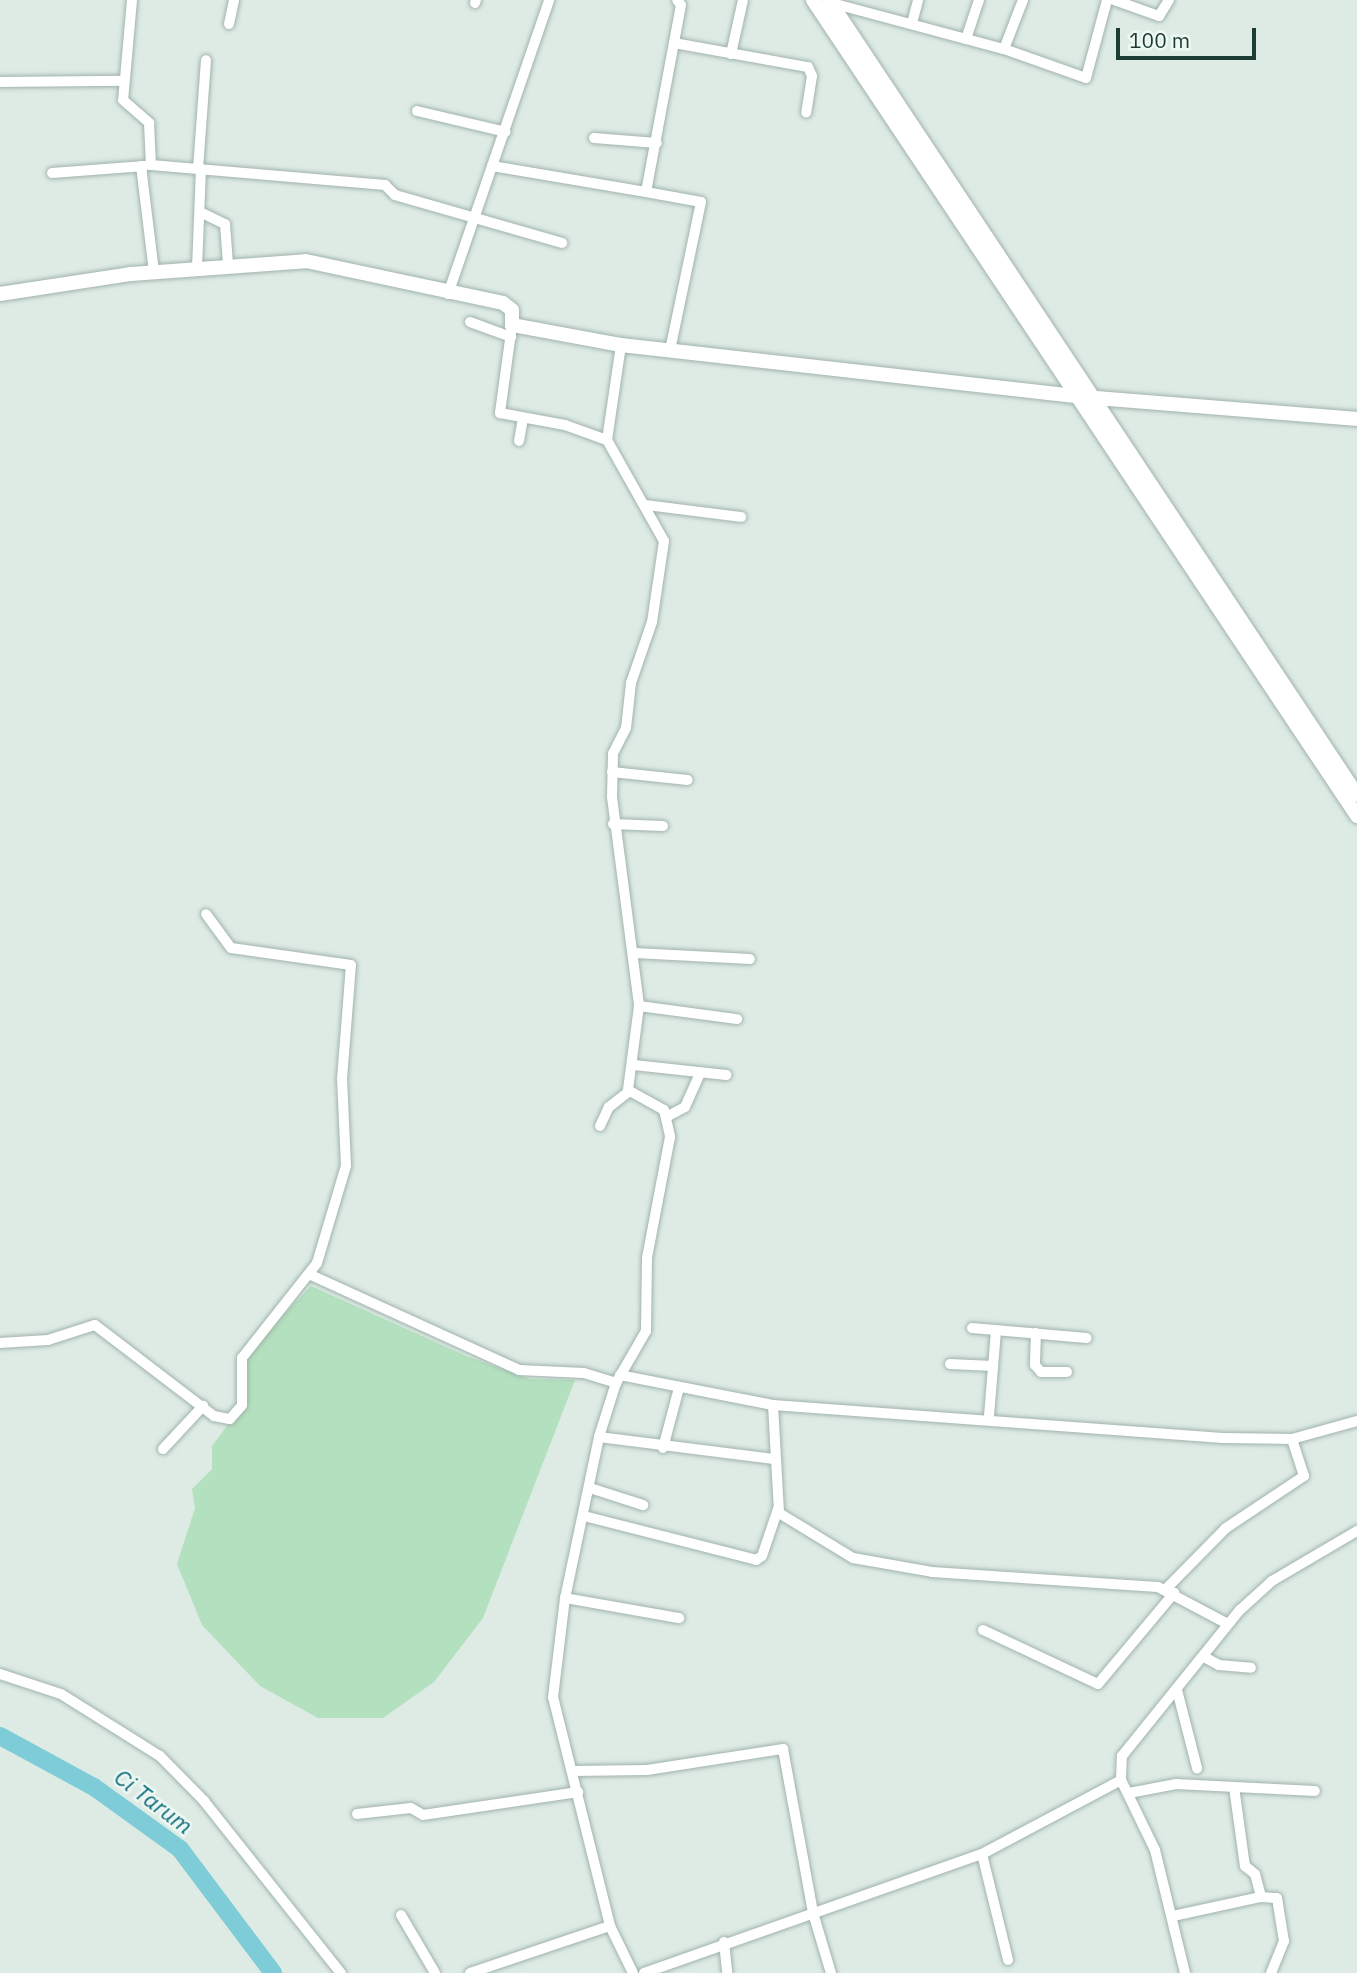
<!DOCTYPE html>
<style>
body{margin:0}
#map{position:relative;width:1357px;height:1973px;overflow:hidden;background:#deebe5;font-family:"IBM Plex Sans",sans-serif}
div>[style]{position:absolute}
.green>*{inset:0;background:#b3e0be}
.river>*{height:18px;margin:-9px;padding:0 9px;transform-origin:9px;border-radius:9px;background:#7eccd8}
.roads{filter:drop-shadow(0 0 2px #a0b3ac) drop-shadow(0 0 2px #a0b3ac)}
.minor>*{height:10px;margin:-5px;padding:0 5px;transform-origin:5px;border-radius:5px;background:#fff}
.tertiary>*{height:14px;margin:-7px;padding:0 7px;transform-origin:7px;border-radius:7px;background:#fff}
span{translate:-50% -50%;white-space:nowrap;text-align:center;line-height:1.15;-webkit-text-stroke:5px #eef8f3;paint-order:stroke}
.water-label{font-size:23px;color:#116f7f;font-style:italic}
.scale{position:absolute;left:1116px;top:28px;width:140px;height:32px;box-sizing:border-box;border:4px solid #1d3d34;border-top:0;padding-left:9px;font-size:21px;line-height:24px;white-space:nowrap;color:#1d3d34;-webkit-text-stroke:5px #eef8f3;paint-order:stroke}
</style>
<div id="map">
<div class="green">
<div style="clip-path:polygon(311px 1286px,466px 1356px,530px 1379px,575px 1380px,483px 1618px,434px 1682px,383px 1718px,318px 1718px,260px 1686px,202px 1625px,177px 1564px,195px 1508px,192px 1489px,212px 1469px,212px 1446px,235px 1415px,242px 1358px)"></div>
</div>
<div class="river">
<div style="left:0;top:1736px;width:107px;rotate:28.5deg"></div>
<div style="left:94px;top:1787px;width:106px;rotate:35.8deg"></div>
<div style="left:180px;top:1849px;width:155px;rotate:53.1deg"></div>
</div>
<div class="roads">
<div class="minor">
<div style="left:132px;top:0;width:100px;rotate:95.1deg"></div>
<div style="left:123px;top:100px;width:35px;rotate:41deg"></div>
<div style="left:149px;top:123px;width:42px;rotate:87.3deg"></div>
<div style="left:151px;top:165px;width:235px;rotate:4.9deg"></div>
<div style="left:385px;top:185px;width:14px;rotate:45deg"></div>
<div style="left:395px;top:195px;width:174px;rotate:16deg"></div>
<div style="left:1114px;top:0;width:48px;rotate:19.6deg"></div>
<div style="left:1159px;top:16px;width:19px;rotate:-58deg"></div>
<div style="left:828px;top:2px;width:182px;rotate:15deg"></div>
<div style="left:1004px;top:49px;width:87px;rotate:19.5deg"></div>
<div style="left:1086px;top:78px;width:81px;rotate:-74.9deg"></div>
<div style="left:475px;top:3px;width:3px;rotate:-72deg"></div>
<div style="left:912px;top:23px;width:24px;rotate:-75deg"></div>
<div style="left:229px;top:24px;width:25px;rotate:-78deg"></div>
<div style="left:966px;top:39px;width:41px;rotate:-71.6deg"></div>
<div style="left:674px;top:43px;width:136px;rotate:10.2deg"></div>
<div style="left:808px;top:67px;width:10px;rotate:66deg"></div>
<div style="left:812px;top:76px;width:37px;rotate:99deg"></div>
<div style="left:1004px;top:49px;width:53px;rotate:-68.8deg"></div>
<div style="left:731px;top:54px;width:55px;rotate:-77.5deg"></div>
<div style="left:0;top:82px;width:124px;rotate:-0.5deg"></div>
<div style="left:417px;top:111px;width:91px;rotate:13.3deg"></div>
<div style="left:594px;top:138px;width:63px;rotate:4.5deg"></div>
<div style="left:141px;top:166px;width:107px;rotate:83deg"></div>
<div style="left:492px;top:166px;width:156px;rotate:9.6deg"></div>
<div style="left:646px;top:192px;width:190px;rotate:-79.4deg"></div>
<div style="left:681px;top:5px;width:6px;rotate:-129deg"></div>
<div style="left:198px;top:169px;width:109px;rotate:-85.8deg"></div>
<div style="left:52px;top:173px;width:93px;rotate:-4.3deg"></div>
<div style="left:646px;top:192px;width:56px;rotate:10.3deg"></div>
<div style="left:701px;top:202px;width:152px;rotate:101.8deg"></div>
<div style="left:200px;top:212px;width:28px;rotate:26deg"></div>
<div style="left:225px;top:224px;width:40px;rotate:85.7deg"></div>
<div style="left:197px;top:268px;width:99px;rotate:-87.7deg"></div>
<div style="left:448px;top:294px;width:311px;rotate:-71deg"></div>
<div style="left:470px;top:322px;width:44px;rotate:20.1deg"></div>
<div style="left:512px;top:325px;width:89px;rotate:97.8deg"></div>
<div style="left:500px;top:413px;width:66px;rotate:10.5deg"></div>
<div style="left:565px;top:425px;width:45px;rotate:19.7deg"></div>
<div style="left:607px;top:440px;width:116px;rotate:60.6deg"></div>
<div style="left:664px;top:541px;width:82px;rotate:98.4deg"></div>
<div style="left:652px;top:622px;width:65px;rotate:109deg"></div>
<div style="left:631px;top:683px;width:45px;rotate:96.3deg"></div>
<div style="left:626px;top:728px;width:29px;rotate:117deg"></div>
<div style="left:613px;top:754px;width:43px;rotate:91.3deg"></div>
<div style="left:612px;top:797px;width:211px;rotate:82.6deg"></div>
<div style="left:639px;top:1006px;width:85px;rotate:97.5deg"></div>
<div style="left:628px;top:1090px;width:41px;rotate:29.1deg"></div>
<div style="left:664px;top:1110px;width:28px;rotate:77deg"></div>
<div style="left:670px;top:1137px;width:123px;rotate:100.8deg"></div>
<div style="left:647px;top:1258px;width:73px;rotate:90.8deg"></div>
<div style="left:646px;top:1331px;width:60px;rotate:120deg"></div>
<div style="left:616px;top:1383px;width:57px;rotate:107.5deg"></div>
<div style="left:599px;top:1437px;width:165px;rotate:101.9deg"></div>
<div style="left:565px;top:1598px;width:100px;rotate:96.9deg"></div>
<div style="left:553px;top:1697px;width:236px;rotate:76deg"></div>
<div style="left:610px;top:1926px;width:52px;rotate:63.9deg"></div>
<div style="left:607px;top:440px;width:96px;rotate:-81.6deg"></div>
<div style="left:519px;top:441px;width:23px;rotate:-80deg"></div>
<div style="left:646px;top:505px;width:96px;rotate:7.2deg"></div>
<div style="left:612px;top:772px;width:76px;rotate:6deg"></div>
<div style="left:613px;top:824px;width:50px;rotate:2.3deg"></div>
<div style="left:635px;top:953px;width:115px;rotate:3deg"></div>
<div style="left:639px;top:1006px;width:99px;rotate:7.6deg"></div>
<div style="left:634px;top:1065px;width:93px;rotate:6.2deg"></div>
<div style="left:668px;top:1116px;width:19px;rotate:-28deg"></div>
<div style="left:685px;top:1107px;width:37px;rotate:-66deg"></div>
<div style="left:600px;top:1126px;width:21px;rotate:-65deg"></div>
<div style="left:609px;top:1107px;width:24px;rotate:-38deg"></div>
<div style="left:311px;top:1275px;width:229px;rotate:24.5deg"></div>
<div style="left:519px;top:1370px;width:65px;rotate:2.6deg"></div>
<div style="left:584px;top:1373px;width:34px;rotate:17deg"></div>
<div style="left:972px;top:1328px;width:115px;rotate:5deg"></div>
<div style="left:1036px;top:1333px;width:32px;rotate:92deg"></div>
<div style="left:1035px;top:1365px;width:9px;rotate:49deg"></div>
<div style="left:1041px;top:1372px;width:26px"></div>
<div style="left:0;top:1343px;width:48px;rotate:-3.6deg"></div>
<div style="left:48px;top:1340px;width:49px;rotate:-17.7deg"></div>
<div style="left:95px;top:1325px;width:150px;rotate:37.4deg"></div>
<div style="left:214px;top:1416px;width:16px;rotate:11deg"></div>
<div style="left:230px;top:1419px;width:18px;rotate:-49deg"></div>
<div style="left:242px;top:1405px;width:47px;rotate:-90deg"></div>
<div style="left:242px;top:1358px;width:121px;rotate:-51.7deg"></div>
<div style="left:317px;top:1263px;width:101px;rotate:-73.4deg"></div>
<div style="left:346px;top:1166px;width:87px;rotate:-92.6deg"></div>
<div style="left:342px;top:1079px;width:114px;rotate:-85.5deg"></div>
<div style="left:351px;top:965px;width:121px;rotate:-171.9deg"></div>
<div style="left:231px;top:948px;width:42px;rotate:-126.3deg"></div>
<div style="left:950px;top:1364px;width:43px;rotate:2.7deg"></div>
<div style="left:620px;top:1375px;width:156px;rotate:11.1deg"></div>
<div style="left:773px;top:1405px;width:451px;rotate:4.2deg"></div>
<div style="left:1223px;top:1438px;width:69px;rotate:0.8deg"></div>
<div style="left:1292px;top:1439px;width:67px;rotate:-15.5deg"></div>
<div style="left:773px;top:1405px;width:108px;rotate:86.8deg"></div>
<div style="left:779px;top:1513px;width:87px;rotate:31.3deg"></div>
<div style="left:853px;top:1558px;width:80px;rotate:10deg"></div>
<div style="left:932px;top:1572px;width:226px;rotate:3.8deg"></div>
<div style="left:1158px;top:1587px;width:79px;rotate:27.9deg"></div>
<div style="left:989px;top:1416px;width:86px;rotate:-85.3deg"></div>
<div style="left:599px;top:1437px;width:176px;rotate:7.2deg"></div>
<div style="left:663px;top:1448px;width:62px;rotate:-75.1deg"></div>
<div style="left:163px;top:1449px;width:59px;rotate:-47.1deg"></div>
<div style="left:590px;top:1488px;width:56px;rotate:17.8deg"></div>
<div style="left:584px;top:1516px;width:178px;rotate:14.3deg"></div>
<div style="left:756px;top:1560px;width:7px;rotate:-34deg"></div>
<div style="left:762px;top:1556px;width:50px;rotate:-71.2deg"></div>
<div style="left:1165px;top:1590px;width:87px;rotate:-45.5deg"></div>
<div style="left:1226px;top:1528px;width:94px;rotate:-33.7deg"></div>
<div style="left:1304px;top:1476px;width:39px;rotate:-108deg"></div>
<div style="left:565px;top:1598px;width:116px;rotate:10deg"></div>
<div style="left:983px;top:1630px;width:127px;rotate:25.2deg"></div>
<div style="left:1098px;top:1684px;width:119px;rotate:-50.1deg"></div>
<div style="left:1204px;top:1657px;width:17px;rotate:28deg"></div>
<div style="left:1219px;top:1665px;width:32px;rotate:5deg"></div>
<div style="left:0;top:1674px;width:64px;rotate:18.2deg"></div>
<div style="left:61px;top:1694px;width:117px;rotate:32.1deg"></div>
<div style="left:160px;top:1756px;width:63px;rotate:45.6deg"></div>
<div style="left:204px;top:1801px;width:220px;rotate:51.5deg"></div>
<div style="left:1177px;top:1690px;width:81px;rotate:75.6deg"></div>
<div style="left:573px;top:1771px;width:74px;rotate:-0.8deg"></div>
<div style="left:647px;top:1770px;width:138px;rotate:-8.8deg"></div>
<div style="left:783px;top:1749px;width:167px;rotate:79.6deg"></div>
<div style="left:813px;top:1913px;width:63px;rotate:73.3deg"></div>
<div style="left:1121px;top:1780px;width:78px;rotate:64.1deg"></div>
<div style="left:1155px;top:1850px;width:127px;rotate:76.3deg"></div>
<div style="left:1234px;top:1787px;width:80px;rotate:82.1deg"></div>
<div style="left:1245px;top:1866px;width:13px;rotate:39deg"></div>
<div style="left:1255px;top:1874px;width:24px;rotate:75deg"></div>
<div style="left:1261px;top:1897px;width:16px;rotate:4deg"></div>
<div style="left:1277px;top:1898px;width:44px;rotate:80.8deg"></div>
<div style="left:1284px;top:1941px;width:35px;rotate:112deg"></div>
<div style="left:1129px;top:1793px;width:48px;rotate:-10.8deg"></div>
<div style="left:1176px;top:1784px;width:139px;rotate:2.9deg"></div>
<div style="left:357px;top:1814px;width:54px;rotate:-6.3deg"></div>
<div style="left:411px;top:1808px;width:14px;rotate:30deg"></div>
<div style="left:423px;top:1815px;width:157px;rotate:-8.4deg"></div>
<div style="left:982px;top:1854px;width:109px;rotate:76.2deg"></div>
<div style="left:401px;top:1915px;width:67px;rotate:59.6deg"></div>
<div style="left:1173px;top:1916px;width:90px;rotate:-12.2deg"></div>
<div style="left:724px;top:1942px;width:31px;rotate:84deg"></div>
<div style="left:470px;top:1973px;width:148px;rotate:-18.6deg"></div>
<div style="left:644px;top:1973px;width:358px;rotate:-19.4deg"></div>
<div style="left:982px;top:1854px;width:157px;rotate:-28deg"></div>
<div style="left:1121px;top:1780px;width:24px;rotate:-88deg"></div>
<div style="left:1122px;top:1756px;width:188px;rotate:-51.1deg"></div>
<div style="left:1240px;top:1610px;width:43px;rotate:-42.2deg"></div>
<div style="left:1272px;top:1581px;width:99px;rotate:-30.5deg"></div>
</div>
<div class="tertiary">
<div style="left:813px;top:0;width:981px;rotate:56.31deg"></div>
<div style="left:829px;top:0;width:954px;rotate:56.41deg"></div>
<div style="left:0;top:294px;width:133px;rotate:-8.7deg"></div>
<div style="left:131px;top:274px;width:175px;rotate:-4.2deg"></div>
<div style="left:306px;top:261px;width:201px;rotate:12deg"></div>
<div style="left:503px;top:303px;width:11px;rotate:38deg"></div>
<div style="left:512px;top:310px;width:15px;rotate:90deg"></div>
<div style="left:512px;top:325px;width:111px;rotate:10.4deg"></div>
<div style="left:621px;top:345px;width:479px;rotate:6.4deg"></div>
<div style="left:1097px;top:398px;width:261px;rotate:4.6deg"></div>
</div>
</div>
<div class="water-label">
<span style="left:154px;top:1801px;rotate:37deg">Ci Tarum</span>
</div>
<div class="scale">100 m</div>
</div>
